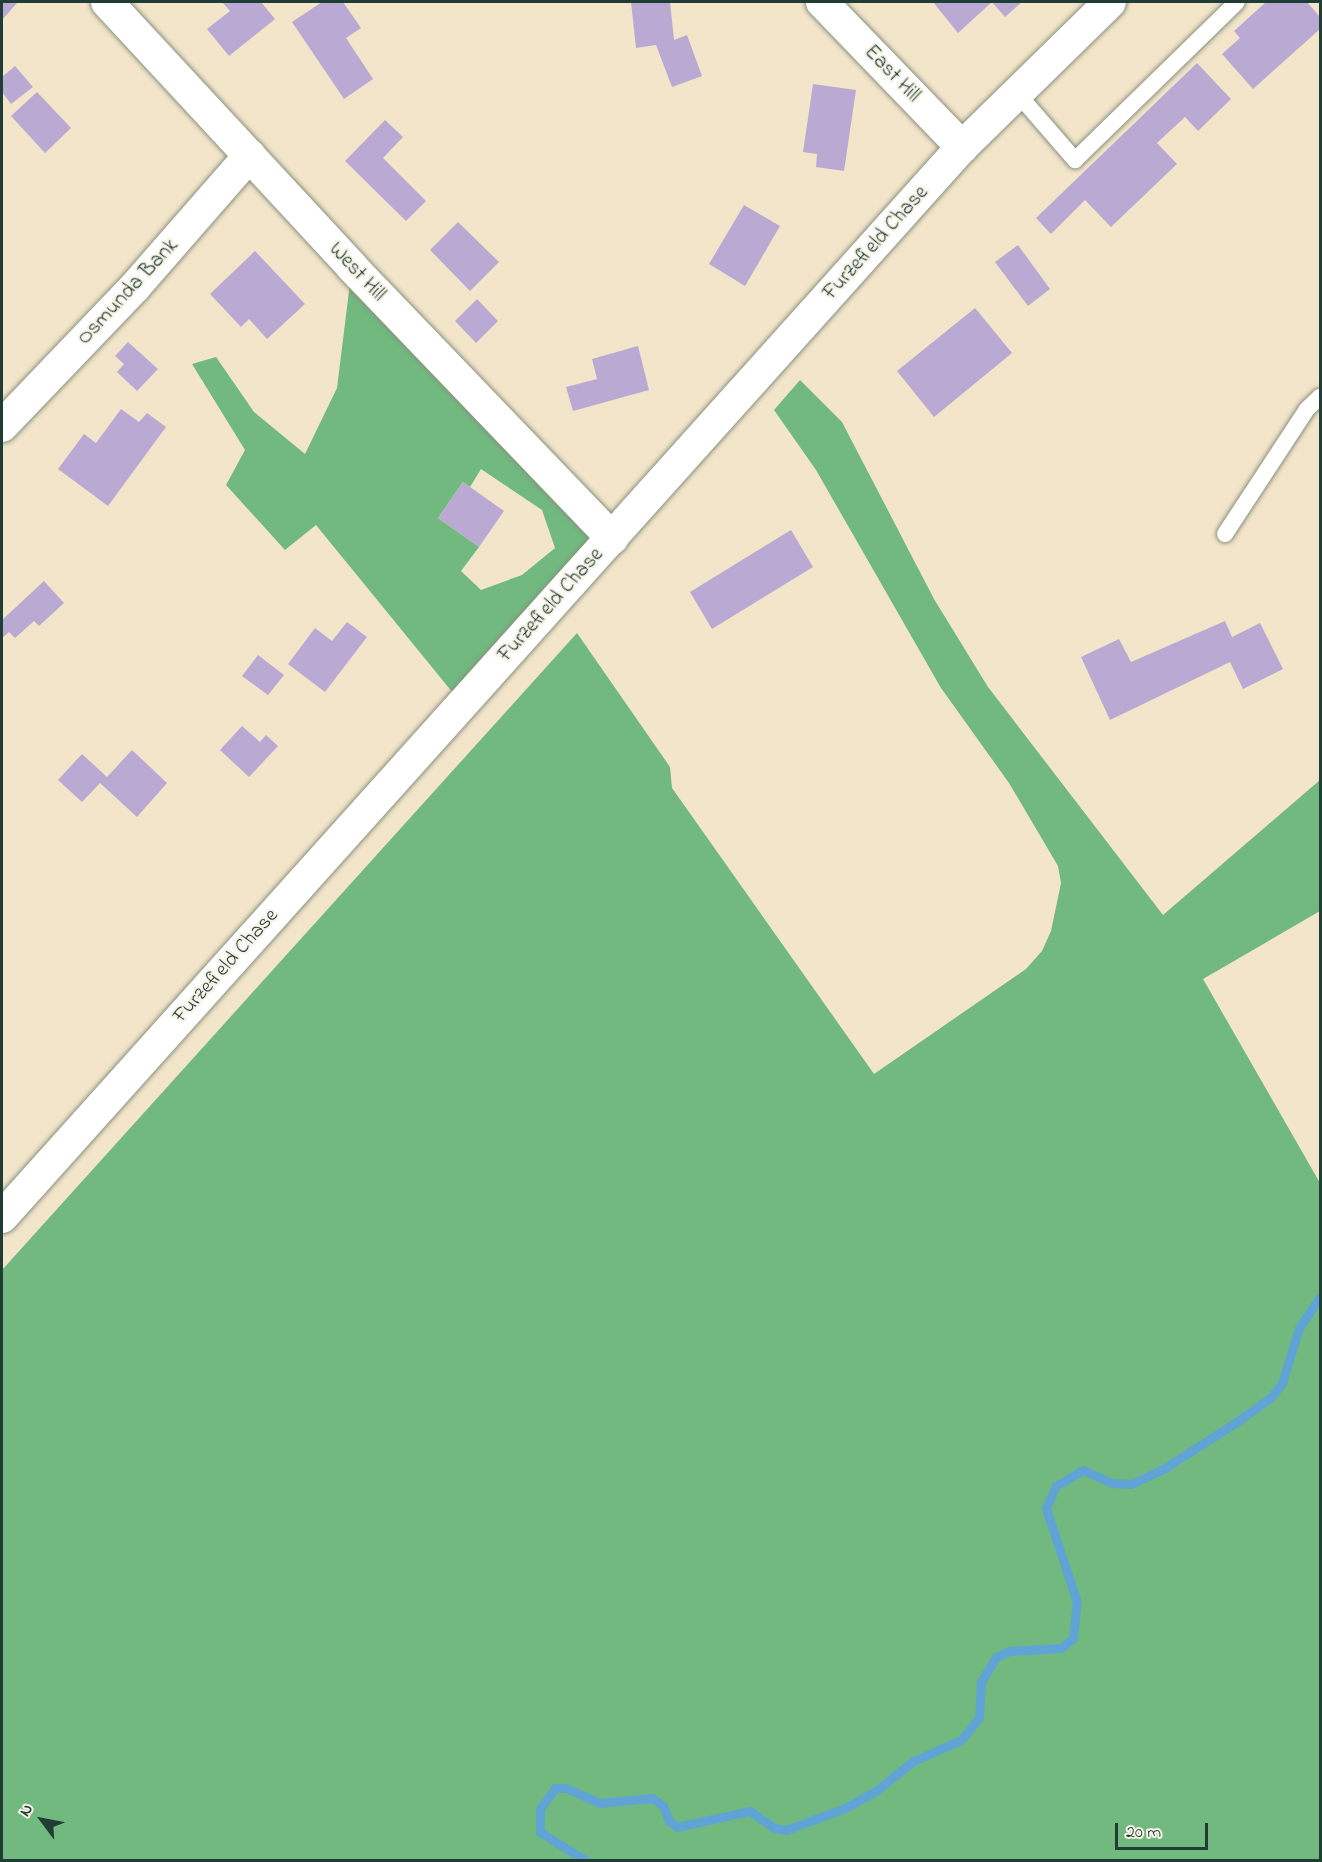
<!DOCTYPE html>
<style>
body{margin:0}
#map{position:relative;width:1322px;height:1862px;overflow:hidden;background:#f2e5ca;font-family:"Indie Flower",sans-serif}
div>[style]{position:absolute}
.forest>*{inset:0;background:#71b97f}
.stream>*{height:9px;margin:-4.5px;padding:0 4.5px;transform-origin:4.5px;border-radius:4.5px;background:#60a4d5}
.building>*{inset:0;background:#baaad3}
.roads{filter:drop-shadow(0 0 2px #88917f) drop-shadow(0 0 2px #88917f)}
.lane>*{height:16px;margin:-8px;padding:0 8px;transform-origin:8px;border-radius:8px;background:#fff}
.street>*{height:32px;margin:-16px;padding:0 16px;transform-origin:16px;border-radius:16px;background:#fff}
span{translate:-50% -50%;white-space:nowrap;text-align:center;line-height:1.15;-webkit-text-stroke:4.5px #f7f3e8;paint-order:stroke}
.street-label{font-size:21px;color:#1f3d34}
.frame{position:absolute;inset:0;border:3px solid #1f3d34;pointer-events:none}
.north{position:absolute;left:12px;top:1790px;width:60px;height:60px;-webkit-text-stroke:4px #f7f3e8;paint-order:stroke;rotate:302deg;font-size:16px;font-weight:700;line-height:24px;text-align:center;color:#1f3d34}
.north::after{content:'';display:block;margin:auto;width:21px;height:27px;background:#1f3d34;clip-path:polygon(50% 0,100% 100%,50% 72%,0 100%)}
.scale{position:absolute;left:1115px;top:1823px;width:93px;height:27px;box-sizing:border-box;border:3px solid #1f3d34;border-top:0;padding-left:8px;font-size:18px;line-height:21px;white-space:nowrap;color:#1f3d34;-webkit-text-stroke:4px #f7f3e8;paint-order:stroke}
</style>
<div id="map">
<div class="forest">
<div style="clip-path:polygon(evenodd,352px 267px,612px 538px,462px 704px,316px 525px,285px 550px,226px 485px,245px 450px,192px 364px,216px 357px,254px 412px,305px 454px,337px 388px,352px 267px,481px 469px,542px 510px,555px 548px,522px 575px,481px 590px,461px 571px,479px 547px,438px 518px,463px 482px,470px 487px,481px 469px)"></div>
<div style="clip-path:polygon(800px 380px,842px 422px,934px 599px,988px 687px,1163px 915px,1320px 780px,1320px 911px,1203px 979px,1320px 1183px,1320px 1860px,2px 1860px,2px 1270px,577px 633px,670px 767px,672px 788px,874px 1074px,1026px 969px,1042px 951px,1051px 931px,1061px 883px,1058px 866px,1009px 783px,941px 688px,816px 470px,774px 410px)"></div>
</div>
<div class="stream">
<div style="left:585px;top:1860px;width:53px;rotate:-148.1deg"></div>
<div style="left:540px;top:1832px;width:23px;rotate:-90deg"></div>
<div style="left:540px;top:1809px;width:26px;rotate:-54deg"></div>
<div style="left:555px;top:1788px;width:11px"></div>
<div style="left:566px;top:1788px;width:36px;rotate:24deg"></div>
<div style="left:599px;top:1803px;width:53px;rotate:-5.4deg"></div>
<div style="left:652px;top:1798px;width:14px;rotate:36deg"></div>
<div style="left:663px;top:1806px;width:16px;rotate:68deg"></div>
<div style="left:669px;top:1821px;width:10px;rotate:37deg"></div>
<div style="left:677px;top:1827px;width:75px;rotate:-12.4deg"></div>
<div style="left:750px;top:1811px;width:29px;rotate:35deg"></div>
<div style="left:774px;top:1828px;width:12px;rotate:9deg"></div>
<div style="left:786px;top:1830px;width:63px;rotate:-20.4deg"></div>
<div style="left:845px;top:1808px;width:35px;rotate:-29deg"></div>
<div style="left:876px;top:1791px;width:48px;rotate:-39deg"></div>
<div style="left:913px;top:1761px;width:52px;rotate:-23.6deg"></div>
<div style="left:961px;top:1740px;width:28px;rotate:-51deg"></div>
<div style="left:979px;top:1718px;width:36px;rotate:-87deg"></div>
<div style="left:981px;top:1682px;width:29px;rotate:-59deg"></div>
<div style="left:996px;top:1657px;width:14px;rotate:-25deg"></div>
<div style="left:1009px;top:1651px;width:52px;rotate:-3.3deg"></div>
<div style="left:1061px;top:1648px;width:16px;rotate:-40deg"></div>
<div style="left:1073px;top:1638px;width:36px;rotate:-84deg"></div>
<div style="left:1077px;top:1602px;width:99px;rotate:-108.3deg"></div>
<div style="left:1046px;top:1508px;width:24px;rotate:-66deg"></div>
<div style="left:1056px;top:1486px;width:31px;rotate:-31deg"></div>
<div style="left:1083px;top:1470px;width:32px;rotate:24deg"></div>
<div style="left:1112px;top:1483px;width:19px;rotate:3deg"></div>
<div style="left:1131px;top:1484px;width:38px;rotate:-25deg"></div>
<div style="left:1165px;top:1468px;width:87px;rotate:-32.8deg"></div>
<div style="left:1238px;top:1421px;width:39px;rotate:-36deg"></div>
<div style="left:1270px;top:1398px;width:19px;rotate:-51deg"></div>
<div style="left:1282px;top:1383px;width:58px;rotate:-72.8deg"></div>
<div style="left:1299px;top:1328px;width:37px;rotate:-56deg"></div>
</div>
<div class="building">
<div style="clip-path:polygon(2px 2px,17px 3px,2px 20px)"></div>
<div style="clip-path:polygon(222px 2px,261px 2px,275px 19px,229px 56px,207px 29px,230px 11px)"></div>
<div style="clip-path:polygon(322px 2px,343px 2px,361px 28px,346px 38px,373px 79px,344px 99px,292px 22px)"></div>
<div style="clip-path:polygon(631px 2px,670px 2px,674px 40px,687px 35px,702px 76px,672px 87px,656px 45px,636px 48px)"></div>
<div style="clip-path:polygon(933px 2px,1022px 2px,1005px 17px,992px 2px,958px 33px)"></div>
<div style="clip-path:polygon(1266px 2px,1307px 2px,1320px 17px,1320px 29px,1253px 89px,1222px 54px,1240px 38px,1234px 31px)"></div>
<div style="clip-path:polygon(1197px 63px,1231px 99px,1198px 131px,1185px 117px,1157px 143px,1177px 164px,1111px 227px,1085px 200px,1051px 234px,1036px 218px)"></div>
<div style="clip-path:polygon(15px 66px,33px 87px,11px 104px,2px 92px,2px 77px)"></div>
<div style="clip-path:polygon(813px 84px,856px 90px,844px 171px,816px 167px,817px 154px,803px 152px)"></div>
<div style="clip-path:polygon(37px 92px,71px 128px,45px 153px,11px 116px)"></div>
<div style="clip-path:polygon(385px 120px,403px 137px,383px 158px,426px 201px,406px 221px,345px 161px)"></div>
<div style="clip-path:polygon(744px 205px,780px 226px,745px 286px,709px 264px)"></div>
<div style="clip-path:polygon(458px 222px,499px 262px,470px 291px,430px 250px)"></div>
<div style="clip-path:polygon(1018px 245px,1050px 289px,1028px 306px,995px 262px)"></div>
<div style="clip-path:polygon(255px 251px,305px 304px,267px 339px,249px 319px,241px 327px,210px 294px)"></div>
<div style="clip-path:polygon(477px 299px,498px 321px,476px 343px,455px 321px)"></div>
<div style="clip-path:polygon(975px 308px,1012px 353px,934px 417px,897px 371px)"></div>
<div style="clip-path:polygon(128px 342px,158px 369px,137px 391px,117px 372px,124px 364px,115px 356px)"></div>
<div style="clip-path:polygon(638px 346px,649px 390px,573px 411px,566px 387px,597px 379px,592px 359px)"></div>
<div style="clip-path:polygon(121px 409px,139px 422px,147px 413px,166px 427px,108px 506px,58px 469px,84px 434px,96px 443px)"></div>
<div style="clip-path:polygon(463px 482px,504px 511px,479px 547px,438px 518px)"></div>
<div style="clip-path:polygon(791px 530px,813px 567px,712px 629px,690px 592px)"></div>
<div style="clip-path:polygon(44px 581px,64px 603px,39px 626px,34px 621px,15px 638px,9px 632px,2px 638px,2px 620px)"></div>
<div style="clip-path:polygon(1225px 621px,1232px 637px,1260px 623px,1283px 669px,1243px 689px,1230px 662px,1110px 720px,1081px 657px,1119px 639px,1131px 662px)"></div>
<div style="clip-path:polygon(347px 622px,367px 637px,325px 692px,288px 664px,315px 628px,332px 641px)"></div>
<div style="clip-path:polygon(258px 655px,284px 675px,268px 695px,242px 676px)"></div>
<div style="clip-path:polygon(242px 726px,260px 742px,266px 735px,278px 746px,249px 777px,220px 750px)"></div>
<div style="clip-path:polygon(132px 750px,167px 783px,137px 817px,100px 783px,82px 802px,58px 780px,82px 754px,107px 777px)"></div>
</div>
<div class="roads">
<div class="lane">
<div style="left:1017px;top:93px;width:89px;rotate:49.1deg"></div>
<div style="left:1075px;top:160px;width:226px;rotate:-44.3deg"></div>
<div style="left:1225px;top:534px;width:149px;rotate:-56.7deg"></div>
<div style="left:1307px;top:409px;width:18px;rotate:-43deg"></div>
</div>
<div class="street">
<div style="left:107px;top:2px;width:361px;rotate:47.2deg"></div>
<div style="left:352px;top:267px;width:376px;rotate:46.2deg"></div>
<div style="left:822px;top:2px;width:202px;rotate:46deg"></div>
<div style="left:2px;top:426px;width:191px;rotate:-46.3deg"></div>
<div style="left:134px;top:288px;width:176px;rotate:-48.9deg"></div>
<div style="left:2px;top:1217px;width:1438px;rotate:-48.1deg"></div>
<div style="left:962px;top:147px;width:207px;rotate:-44.4deg"></div>
</div>
</div>
<div class="street-label">
<span style="left:892px;top:74px;rotate:46deg">East Hill</span>
<span style="left:876px;top:243px;rotate:-48deg">Furzefield Chase</span>
<span style="left:357px;top:272px;rotate:47deg">West Hill</span>
<span style="left:128px;top:292px;rotate:-47deg">Osmunda Bank</span>
<span style="left:551px;top:605px;rotate:-48deg">Furzefield Chase</span>
<span style="left:226px;top:966px;rotate:-48deg">Furzefield Chase</span>
</div>
<div class="frame"></div>
<div class="north">N</div>
<div class="scale">20 m</div>
</div>
